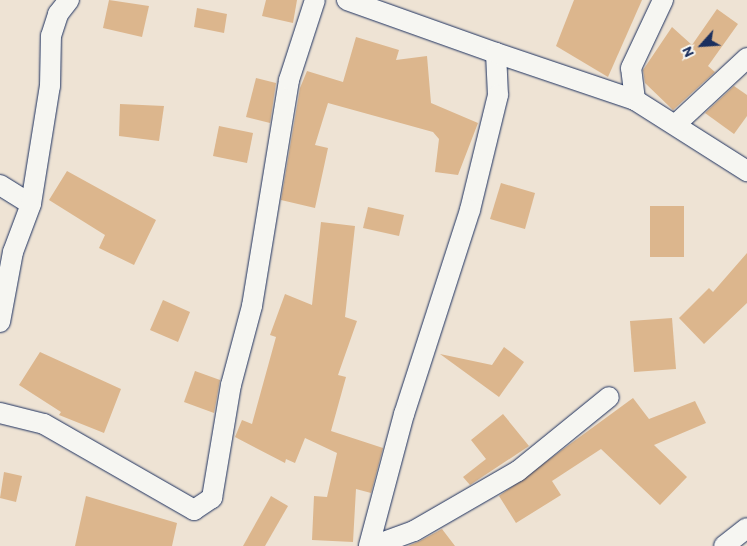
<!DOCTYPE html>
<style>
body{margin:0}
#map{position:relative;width:747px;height:546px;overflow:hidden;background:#eee3d4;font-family:Itim,sans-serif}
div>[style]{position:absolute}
.building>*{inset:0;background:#dcb68d}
.roads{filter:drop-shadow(0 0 1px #1b2f5e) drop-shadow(0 0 1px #1b2f5e)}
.minor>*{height:20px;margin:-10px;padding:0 10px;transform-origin:10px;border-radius:10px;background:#f6f6f2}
span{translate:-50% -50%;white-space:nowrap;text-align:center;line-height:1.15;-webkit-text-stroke:4.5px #f6f6f2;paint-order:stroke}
.north{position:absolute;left:677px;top:20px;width:50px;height:50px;-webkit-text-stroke:4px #f6f6f2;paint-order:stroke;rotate:244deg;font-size:14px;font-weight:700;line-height:20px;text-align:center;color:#1b2f5e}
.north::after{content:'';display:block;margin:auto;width:18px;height:22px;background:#1b2f5e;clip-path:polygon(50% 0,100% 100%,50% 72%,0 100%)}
</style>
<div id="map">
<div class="building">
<div style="clip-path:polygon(109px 0,149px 6px,142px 37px,103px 28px)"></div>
<div style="clip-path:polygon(266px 0,297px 0,293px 23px,262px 16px)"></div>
<div style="clip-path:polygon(574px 0,642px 0,608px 77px,556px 46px)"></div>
<div style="clip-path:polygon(197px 8px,227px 14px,224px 33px,194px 27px)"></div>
<div style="clip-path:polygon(717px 9px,738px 24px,708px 66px,715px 72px,673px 110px,645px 83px,643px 70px,672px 27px,692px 45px)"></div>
<div style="clip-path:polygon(356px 37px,399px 50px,396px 60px,427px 56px,431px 103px,478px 123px,458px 175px,435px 172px,439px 139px,433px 132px,328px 103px,315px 145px,328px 148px,315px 208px,281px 200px,300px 88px,307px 71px,343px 82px)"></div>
<div style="clip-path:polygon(256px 78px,276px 83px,270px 123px,246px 117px)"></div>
<div style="clip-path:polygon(734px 86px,747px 95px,747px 116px,734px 134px,705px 113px)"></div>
<div style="clip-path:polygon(120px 104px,164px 106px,159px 141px,119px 136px)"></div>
<div style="clip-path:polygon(219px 126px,253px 133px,247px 163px,213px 156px)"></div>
<div style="clip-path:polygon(67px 171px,156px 220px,134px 265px,99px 248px,105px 235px,49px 200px)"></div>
<div style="clip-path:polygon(501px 183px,535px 193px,525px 229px,490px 219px)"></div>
<div style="clip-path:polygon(650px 206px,684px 206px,684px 257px,650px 257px)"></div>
<div style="clip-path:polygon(368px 207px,404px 215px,399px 236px,363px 228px)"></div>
<div style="clip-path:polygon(321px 222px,355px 226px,345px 317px,357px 321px,338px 375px,346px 377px,331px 431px,383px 448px,371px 493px,356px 489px,353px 542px,312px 540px,314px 496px,327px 497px,337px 453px,305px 438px,295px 463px,286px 459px,285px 463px,235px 437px,242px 420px,252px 424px,276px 337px,270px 335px,285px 294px,312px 305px)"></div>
<div style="clip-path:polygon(747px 253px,747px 303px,704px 344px,679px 318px,709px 288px,713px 292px)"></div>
<div style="clip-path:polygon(163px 300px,190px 312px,178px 342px,150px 330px)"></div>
<div style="clip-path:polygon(672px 318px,676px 369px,634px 372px,630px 321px)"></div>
<div style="clip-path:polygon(504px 347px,524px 362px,499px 397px,440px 354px,492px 365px)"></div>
<div style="clip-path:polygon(40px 352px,121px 389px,104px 433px,59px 415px,61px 412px,19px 385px)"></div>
<div style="clip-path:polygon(195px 371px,220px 380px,214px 413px,184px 402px)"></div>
<div style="clip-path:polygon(633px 398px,649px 419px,695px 401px,706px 423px,654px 445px,687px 477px,660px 505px,601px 449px,552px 481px,561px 495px,516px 523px,499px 496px)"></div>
<div style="clip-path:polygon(503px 414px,529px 446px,470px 485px,463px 477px,486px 459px,471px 440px)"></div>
<div style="clip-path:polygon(4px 472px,22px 476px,16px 502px,0 498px)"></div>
<div style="clip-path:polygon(86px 496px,177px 523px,172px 546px,75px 546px)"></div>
<div style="clip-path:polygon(271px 496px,288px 506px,265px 546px,243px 546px)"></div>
<div style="clip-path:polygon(442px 529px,455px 546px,408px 546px,420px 541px)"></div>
</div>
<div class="roads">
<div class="minor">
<div style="left:347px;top:0;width:158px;rotate:19.6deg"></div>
<div style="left:496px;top:53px;width:42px;rotate:87.3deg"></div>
<div style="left:498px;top:95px;width:118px;rotate:103.7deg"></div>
<div style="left:470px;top:210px;width:214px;rotate:107.9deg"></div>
<div style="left:404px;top:414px;width:137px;rotate:104.9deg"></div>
<div style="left:496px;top:53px;width:147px;rotate:18.7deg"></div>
<div style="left:635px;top:100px;width:133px;rotate:32.4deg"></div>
<div style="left:635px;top:100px;width:32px;rotate:-97deg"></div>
<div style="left:631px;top:68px;width:75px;rotate:-64.8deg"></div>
<div style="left:676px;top:124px;width:97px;rotate:-42.9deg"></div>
<div style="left:0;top:185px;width:36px;rotate:32deg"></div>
<div style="left:0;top:322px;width:71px;rotate:-79.5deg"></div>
<div style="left:13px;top:252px;width:51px;rotate:-69.4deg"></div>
<div style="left:31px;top:204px;width:120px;rotate:-80.9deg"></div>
<div style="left:50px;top:86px;width:50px;rotate:-88.9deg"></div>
<div style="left:51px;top:36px;width:23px;rotate:-72deg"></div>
<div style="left:58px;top:14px;width:18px;rotate:-52deg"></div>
<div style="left:0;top:413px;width:45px;rotate:14deg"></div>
<div style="left:44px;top:424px;width:173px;rotate:29.8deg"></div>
<div style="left:194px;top:510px;width:22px;rotate:-34deg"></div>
<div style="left:212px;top:498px;width:115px;rotate:-80.5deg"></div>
<div style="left:231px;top:385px;width:82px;rotate:-75.1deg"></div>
<div style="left:252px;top:306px;width:229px;rotate:-80.7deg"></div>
<div style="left:289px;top:80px;width:84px;rotate:-72deg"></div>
<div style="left:373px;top:546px;width:44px;rotate:-20.1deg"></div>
<div style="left:414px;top:531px;width:120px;rotate:-30deg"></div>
<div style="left:518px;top:471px;width:117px;rotate:-39.1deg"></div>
<div style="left:724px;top:546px;width:29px;rotate:-38deg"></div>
</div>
</div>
<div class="north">N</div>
</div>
